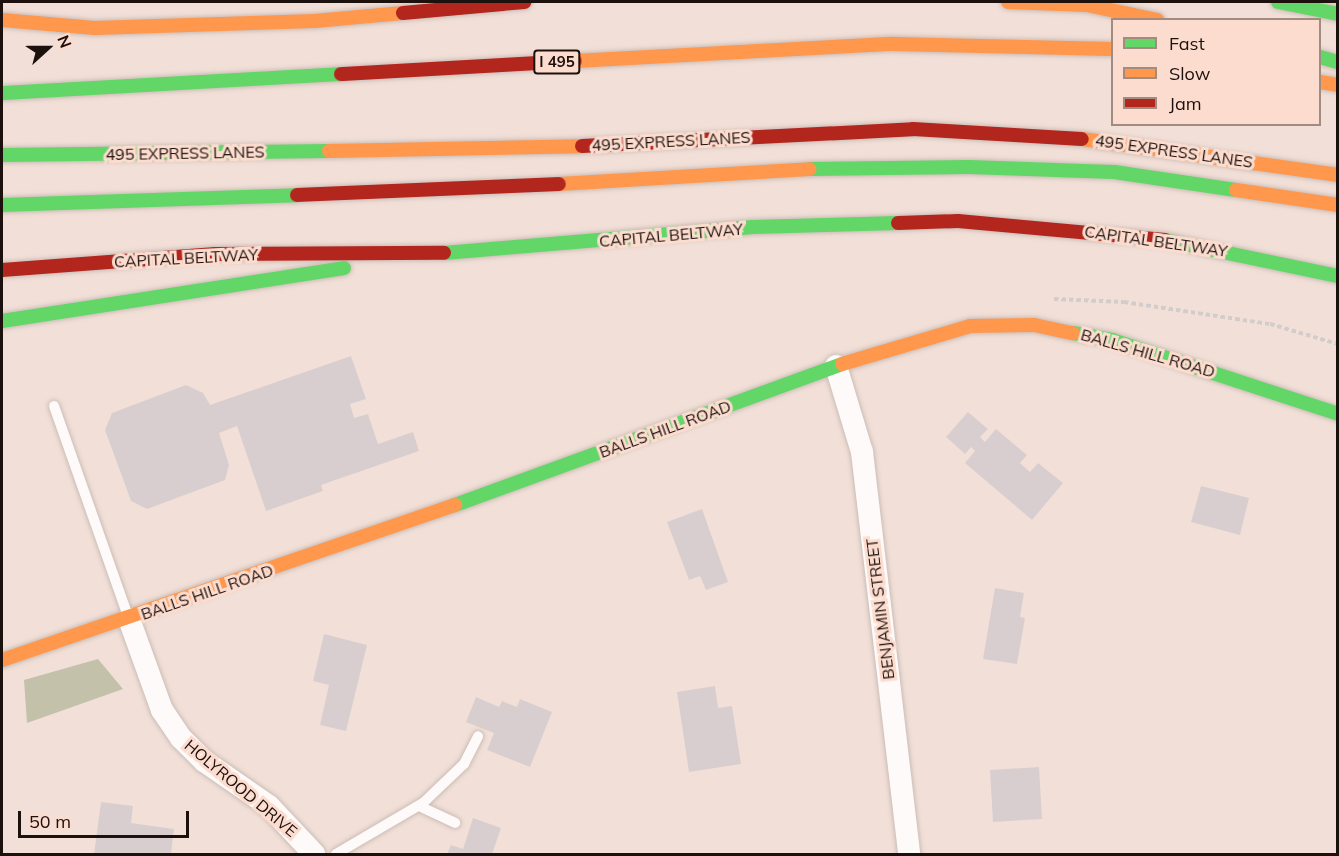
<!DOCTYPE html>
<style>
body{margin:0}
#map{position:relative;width:1339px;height:856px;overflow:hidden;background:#f2e0d8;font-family:Mulish,sans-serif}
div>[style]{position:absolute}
.forest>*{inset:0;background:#c3c1aa}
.building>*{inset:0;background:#d9cecf}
.path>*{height:4px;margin-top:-2px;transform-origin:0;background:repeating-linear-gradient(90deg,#d2ccca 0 4.5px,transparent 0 7.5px)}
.roads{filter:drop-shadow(0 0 2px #cbbdb7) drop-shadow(0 0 2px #cbbdb7)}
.lane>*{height:10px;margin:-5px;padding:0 5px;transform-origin:5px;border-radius:5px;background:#fdfaf9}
.street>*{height:22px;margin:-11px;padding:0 11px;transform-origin:11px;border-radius:11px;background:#fdfaf9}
.fast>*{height:14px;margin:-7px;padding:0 7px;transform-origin:7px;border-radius:7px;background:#63d668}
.slow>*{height:14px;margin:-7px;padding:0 7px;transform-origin:7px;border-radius:7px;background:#ff974d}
.jam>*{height:14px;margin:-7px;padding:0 7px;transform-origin:7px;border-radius:7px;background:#b3261e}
span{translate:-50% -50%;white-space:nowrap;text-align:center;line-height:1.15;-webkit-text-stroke:6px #fcdcce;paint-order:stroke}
.shield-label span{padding:2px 4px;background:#fcdcce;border:2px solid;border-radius:4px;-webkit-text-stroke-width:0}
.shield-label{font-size:15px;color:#1c110d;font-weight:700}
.street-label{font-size:16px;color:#1c110d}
.frame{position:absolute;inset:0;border:3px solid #1c110d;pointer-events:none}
.legend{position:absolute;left:1111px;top:18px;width:210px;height:108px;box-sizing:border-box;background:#fcdcce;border:2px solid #a28b81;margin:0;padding:8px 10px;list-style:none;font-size:18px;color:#1c110d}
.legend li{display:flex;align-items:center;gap:12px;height:30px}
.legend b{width:30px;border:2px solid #a28b81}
.north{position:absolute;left:18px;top:18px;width:60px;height:60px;-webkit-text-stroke:4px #fcdcce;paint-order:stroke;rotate:69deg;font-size:16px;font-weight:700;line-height:24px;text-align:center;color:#1c110d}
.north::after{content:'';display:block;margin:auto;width:21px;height:27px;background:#1c110d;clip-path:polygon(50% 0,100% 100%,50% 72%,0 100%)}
.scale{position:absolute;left:18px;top:811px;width:171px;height:27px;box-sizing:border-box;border:3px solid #1c110d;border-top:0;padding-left:8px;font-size:18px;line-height:21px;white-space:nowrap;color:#1c110d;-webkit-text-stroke:4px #fcdcce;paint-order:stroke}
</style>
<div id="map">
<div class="forest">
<div style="clip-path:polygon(98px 659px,123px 689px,27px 723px,24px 680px)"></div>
</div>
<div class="building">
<div style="clip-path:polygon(351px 356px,366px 399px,350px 404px,354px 418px,368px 414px,378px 444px,413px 432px,419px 451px,321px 485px,323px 491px,266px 511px,237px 426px,219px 433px,229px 465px,225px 480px,147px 509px,131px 501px,105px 430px,112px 413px,186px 385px,203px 393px,210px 405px)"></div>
<div style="clip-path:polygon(968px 412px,988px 429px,980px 437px,985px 442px,996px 429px,1027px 455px,1020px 463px,1030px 472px,1038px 463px,1063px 483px,1032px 520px,965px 463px,975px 451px,971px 447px,965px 454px,946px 437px)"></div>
<div style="clip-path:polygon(1201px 486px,1249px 498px,1240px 535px,1191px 522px)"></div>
<div style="clip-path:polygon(702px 509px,728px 582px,706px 590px,700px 576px,689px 580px,667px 522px)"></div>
<div style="clip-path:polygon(995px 588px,1024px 593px,1020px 617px,1025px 618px,1017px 664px,983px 659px)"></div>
<div style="clip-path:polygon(324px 634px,367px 645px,346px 731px,320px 725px,329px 685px,313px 681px)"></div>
<div style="clip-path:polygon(715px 686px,718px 708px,732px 706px,741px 764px,689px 772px,677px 692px)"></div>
<div style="clip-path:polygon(476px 697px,499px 707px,502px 701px,517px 707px,520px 699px,552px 712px,530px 767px,487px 750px,494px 733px,466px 722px)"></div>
<div style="clip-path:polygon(1039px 767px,1042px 819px,993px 822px,990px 770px)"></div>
<div style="clip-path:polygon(101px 802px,133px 806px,131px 823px,174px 829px,171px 854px,94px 854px)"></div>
<div style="clip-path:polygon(473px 818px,501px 828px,492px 854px,447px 854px,451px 845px,463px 849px)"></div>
</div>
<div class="path">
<div style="left:1054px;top:299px;width:70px;rotate:2.5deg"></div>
<div style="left:1124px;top:302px;width:148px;rotate:8.6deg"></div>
<div style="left:1270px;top:324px;width:71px;rotate:16.4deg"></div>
</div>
<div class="roads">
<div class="lane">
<div style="left:54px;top:406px;width:223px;rotate:70.6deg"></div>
<div style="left:419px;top:806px;width:40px;rotate:25deg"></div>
<div style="left:336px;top:854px;width:101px;rotate:-30.4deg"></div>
<div style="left:423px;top:803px;width:57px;rotate:-43.6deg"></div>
<div style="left:464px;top:764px;width:31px;rotate:-63deg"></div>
</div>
<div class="street">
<div style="left:836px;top:366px;width:90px;rotate:73.2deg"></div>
<div style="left:862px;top:452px;width:405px;rotate:83.3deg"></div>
<div style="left:129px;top:619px;width:97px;rotate:70.1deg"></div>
<div style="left:162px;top:710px;width:34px;rotate:56deg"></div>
<div style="left:181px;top:738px;width:33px;rotate:45deg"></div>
<div style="left:204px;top:761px;width:79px;rotate:34.7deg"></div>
<div style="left:269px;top:806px;width:66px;rotate:46.8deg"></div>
</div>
<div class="fast">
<div style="left:1278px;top:2px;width:61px;rotate:11.3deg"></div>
<div style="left:1320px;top:57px;width:19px;rotate:16deg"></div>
<div style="left:2px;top:93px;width:340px;rotate:-3.2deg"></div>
<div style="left:2px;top:155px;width:327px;rotate:-0.7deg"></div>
<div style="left:810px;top:169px;width:159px;rotate:-0.7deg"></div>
<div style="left:969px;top:167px;width:145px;rotate:2deg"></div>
<div style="left:1114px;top:172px;width:123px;rotate:8.4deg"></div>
<div style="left:2px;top:205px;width:295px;rotate:-1.9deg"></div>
<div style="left:1165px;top:240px;width:177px;rotate:11.8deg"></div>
<div style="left:444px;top:253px;width:310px;rotate:-4.8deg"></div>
<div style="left:753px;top:227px;width:145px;rotate:-1.6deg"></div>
<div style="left:2px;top:321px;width:346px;rotate:-8.8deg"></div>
<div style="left:1073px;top:333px;width:40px;rotate:10deg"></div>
<div style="left:1112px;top:340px;width:238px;rotate:18.1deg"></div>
<div style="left:455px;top:505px;width:412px;rotate:-20deg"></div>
</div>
<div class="slow">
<div style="left:1008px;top:2px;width:79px;rotate:2.2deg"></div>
<div style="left:1087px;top:5px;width:72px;rotate:12.1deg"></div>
<div style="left:2px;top:20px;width:93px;rotate:4.9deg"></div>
<div style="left:95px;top:28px;width:220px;rotate:-1.8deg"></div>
<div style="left:315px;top:21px;width:88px;rotate:-5.2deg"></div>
<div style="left:575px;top:61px;width:318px;rotate:-3.1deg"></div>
<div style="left:893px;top:44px;width:219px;rotate:1.3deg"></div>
<div style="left:1320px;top:82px;width:18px;rotate:9deg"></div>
<div style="left:1082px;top:139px;width:259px;rotate:8deg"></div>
<div style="left:329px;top:151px;width:253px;rotate:-1.1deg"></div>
<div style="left:559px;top:184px;width:251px;rotate:-3.4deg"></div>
<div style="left:1236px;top:190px;width:103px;rotate:8.4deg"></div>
<div style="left:842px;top:364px;width:134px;rotate:-16.5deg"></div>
<div style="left:970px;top:326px;width:64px;rotate:-0.9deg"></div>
<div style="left:1034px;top:325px;width:40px;rotate:12deg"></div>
<div style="left:2px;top:660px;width:479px;rotate:-18.9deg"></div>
</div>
<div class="jam">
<div style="left:403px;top:13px;width:122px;rotate:-5.2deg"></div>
<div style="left:341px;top:74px;width:234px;rotate:-3.2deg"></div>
<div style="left:582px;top:146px;width:331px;rotate:-2.9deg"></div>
<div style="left:913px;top:129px;width:169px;rotate:3.4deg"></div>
<div style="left:297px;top:195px;width:262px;rotate:-2.4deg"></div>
<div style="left:898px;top:223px;width:60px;rotate:-1.9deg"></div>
<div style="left:958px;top:221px;width:208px;rotate:5.2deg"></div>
<div style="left:2px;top:270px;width:214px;rotate:-4.3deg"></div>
<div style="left:215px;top:254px;width:229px;rotate:-0.3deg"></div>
</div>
</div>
<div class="shield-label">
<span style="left:557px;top:62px">I 495</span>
</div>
<div class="street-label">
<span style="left:671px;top:141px;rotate:-3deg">495 EXPRESS LANES</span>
<span style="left:1174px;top:151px;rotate:8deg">495 EXPRESS LANES</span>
<span style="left:185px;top:153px;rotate:-1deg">495 EXPRESS LANES</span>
<span style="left:671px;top:235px;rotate:-5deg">CAPITAL BELTWAY</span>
<span style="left:1156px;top:241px;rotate:8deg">CAPITAL BELTWAY</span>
<span style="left:186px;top:258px;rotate:-3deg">CAPITAL BELTWAY</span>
<span style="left:1148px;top:353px;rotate:16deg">BALLS HILL ROAD</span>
<span style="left:665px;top:429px;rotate:-20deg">BALLS HILL ROAD</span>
<span style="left:207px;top:592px;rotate:-19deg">BALLS HILL ROAD</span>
<span style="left:880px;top:609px;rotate:-97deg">BENJAMIN STREET</span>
<span style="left:241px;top:788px;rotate:40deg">HOLYROOD DRIVE</span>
</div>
<div class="frame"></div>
<ul class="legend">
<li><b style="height:8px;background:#63d668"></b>Fast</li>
<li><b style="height:8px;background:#ff974d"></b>Slow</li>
<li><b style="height:8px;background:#b3261e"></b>Jam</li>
</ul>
<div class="north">N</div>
<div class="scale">50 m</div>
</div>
